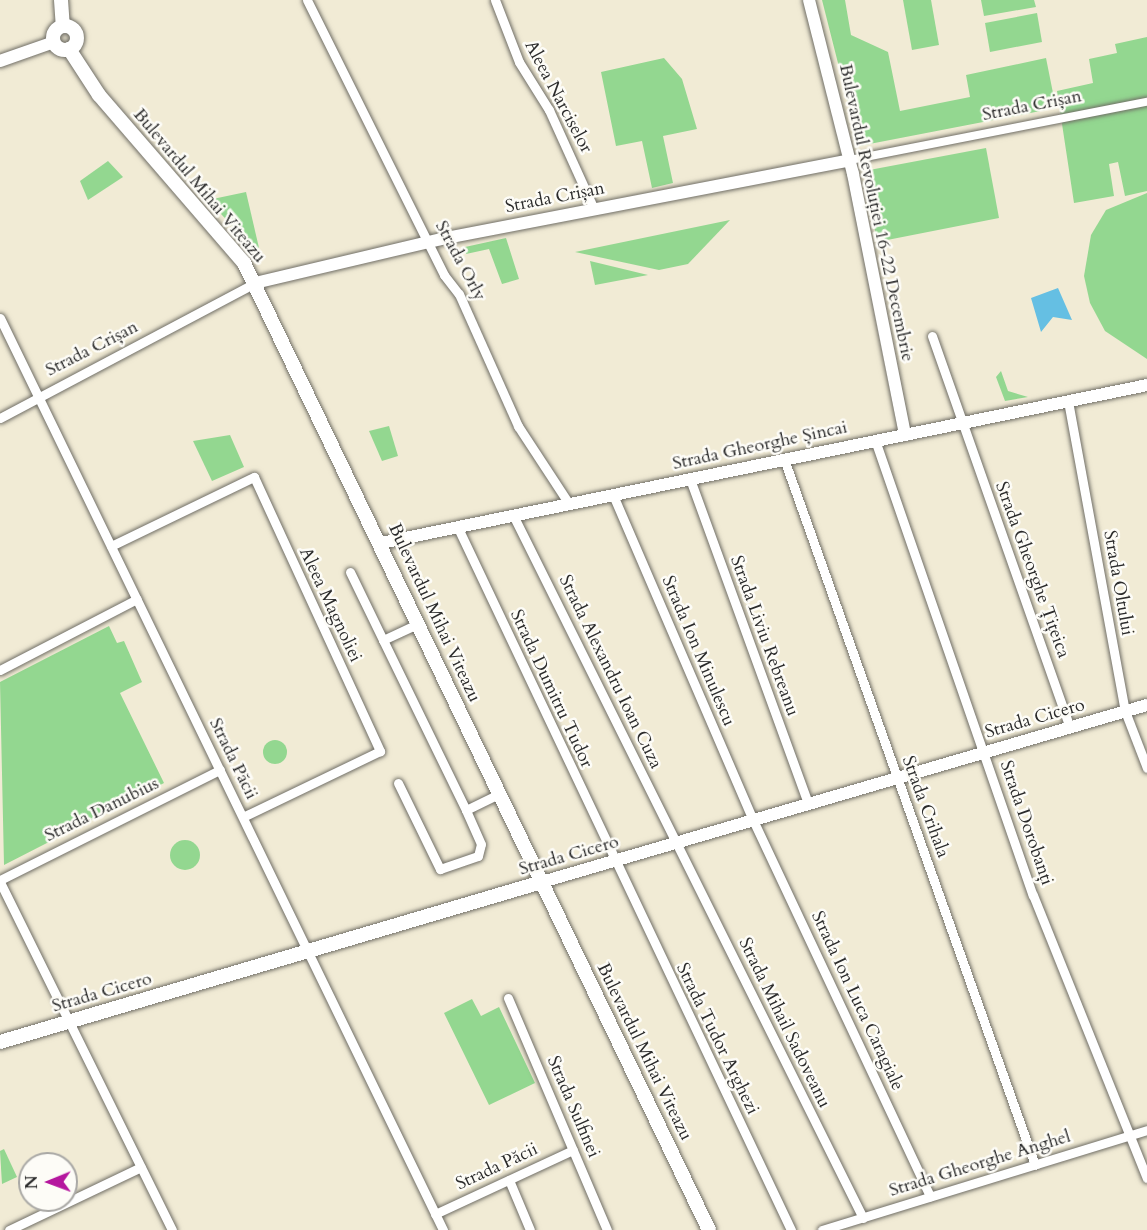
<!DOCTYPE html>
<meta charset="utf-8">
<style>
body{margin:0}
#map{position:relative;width:1147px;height:1230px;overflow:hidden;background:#f1ebd5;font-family:Cardo,serif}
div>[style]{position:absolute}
.green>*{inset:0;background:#93d790}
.round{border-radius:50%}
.water>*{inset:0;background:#65bfe3}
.roads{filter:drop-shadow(0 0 2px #706e66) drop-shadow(0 0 2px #706e66)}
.pedestrian>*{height:8px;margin:-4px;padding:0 4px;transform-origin:4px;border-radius:4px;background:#fff}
.minor>*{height:9px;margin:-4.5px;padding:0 4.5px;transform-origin:4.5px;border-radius:4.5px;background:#fff}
.tertiary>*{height:12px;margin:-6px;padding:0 6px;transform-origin:6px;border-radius:6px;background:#fff}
.secondary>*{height:14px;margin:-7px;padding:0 7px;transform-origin:7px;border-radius:7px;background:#fff}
.secondary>.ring{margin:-7px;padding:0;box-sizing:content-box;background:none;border:14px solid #fff;border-radius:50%}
span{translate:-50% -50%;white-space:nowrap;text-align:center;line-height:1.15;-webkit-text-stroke:5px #fdfcf7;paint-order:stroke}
.street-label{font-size:18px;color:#2b2b2b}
.north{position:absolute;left:18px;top:1152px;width:60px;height:60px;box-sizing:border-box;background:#fdfcf7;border:2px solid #a9a8a5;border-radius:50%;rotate:269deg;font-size:16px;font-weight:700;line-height:24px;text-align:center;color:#2b2b2b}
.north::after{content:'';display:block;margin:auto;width:21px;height:27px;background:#b5179e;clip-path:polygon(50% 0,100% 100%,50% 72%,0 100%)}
</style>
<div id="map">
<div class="green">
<div style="clip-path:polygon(822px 0,845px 0,851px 35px,888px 52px,900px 111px,970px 97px,966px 75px,1046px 58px,1056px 108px,859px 146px)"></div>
<div style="clip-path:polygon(903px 0,931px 0,939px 45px,912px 50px)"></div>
<div style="clip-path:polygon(981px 0,1034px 0,1036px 7px,984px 16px)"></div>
<div style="clip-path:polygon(1037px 13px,1042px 42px,990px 52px,985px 23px)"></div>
<div style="clip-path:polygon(1147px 37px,1147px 191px,1125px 196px,1118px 162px,1109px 164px,1114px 196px,1074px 203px,1057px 91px,1093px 83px,1089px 59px,1117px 53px,1115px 44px)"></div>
<div style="clip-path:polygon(664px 58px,682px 79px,697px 129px,663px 136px,673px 183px,652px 188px,642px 141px,616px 146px,601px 72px)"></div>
<div style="clip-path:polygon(986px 148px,999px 218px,877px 242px,864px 171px)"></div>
<div style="clip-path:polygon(108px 161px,123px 177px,88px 200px,80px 181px)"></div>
<div style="clip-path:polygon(246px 192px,259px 248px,251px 246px,208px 200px)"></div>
<div style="clip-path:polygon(1147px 193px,1147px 359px,1105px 331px,1090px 303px,1084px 276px,1091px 235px,1106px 210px)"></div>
<div style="clip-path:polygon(730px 220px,688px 264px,659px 270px,575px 252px)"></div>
<div style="clip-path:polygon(506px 238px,519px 279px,502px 284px,489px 249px,466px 254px,465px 247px)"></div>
<div style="clip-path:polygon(590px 261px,648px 275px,595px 285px)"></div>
<div style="clip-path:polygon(1001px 371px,1008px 391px,1028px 397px,1005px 401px,996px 377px)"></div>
<div style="clip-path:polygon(389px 426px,398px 456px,382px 461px,369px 431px)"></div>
<div style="clip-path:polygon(230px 435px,244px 467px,212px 481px,193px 441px)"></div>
<div style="clip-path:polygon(109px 626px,117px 643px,124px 641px,142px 682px,120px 693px,164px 783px,4px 865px,0 682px)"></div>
<div class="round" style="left:263px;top:740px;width:24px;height:24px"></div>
<div class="round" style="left:170px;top:840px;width:30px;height:30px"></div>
<div style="clip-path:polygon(472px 999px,481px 1016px,499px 1007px,535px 1083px,489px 1105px,444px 1013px)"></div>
<div style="clip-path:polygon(4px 1149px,17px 1177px,2px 1184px,0 1151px)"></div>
</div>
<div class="water">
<div style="clip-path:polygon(1058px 288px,1072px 320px,1053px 317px,1041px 332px,1031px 298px)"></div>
</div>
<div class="roads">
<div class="pedestrian">
<div style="left:850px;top:160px;width:303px;rotate:-11.1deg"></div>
</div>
<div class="minor">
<div style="left:307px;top:0;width:307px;rotate:63.5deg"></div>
<div style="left:444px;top:275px;width:24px;rotate:52deg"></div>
<div style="left:459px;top:294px;width:145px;rotate:65.9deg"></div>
<div style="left:518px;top:426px;width:93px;rotate:56.8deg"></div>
<div style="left:495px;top:0;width:66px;rotate:68.8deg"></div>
<div style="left:519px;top:62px;width:57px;rotate:58deg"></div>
<div style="left:549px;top:110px;width:109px;rotate:65.6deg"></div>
<div style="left:0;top:318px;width:1014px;rotate:64.09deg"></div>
<div style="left:932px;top:336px;width:415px;rotate:70.6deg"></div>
<div style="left:1068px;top:401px;width:315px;rotate:79.6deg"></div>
<div style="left:1125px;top:711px;width:61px;rotate:68.9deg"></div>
<div style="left:0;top:418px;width:289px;rotate:-27.9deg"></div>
<div style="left:875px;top:440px;width:482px;rotate:70.9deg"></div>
<div style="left:1033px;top:895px;width:305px;rotate:68.1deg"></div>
<div style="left:784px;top:459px;width:749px;rotate:70.43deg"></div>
<div style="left:690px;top:479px;width:346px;rotate:70deg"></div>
<div style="left:613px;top:495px;width:354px;rotate:66.7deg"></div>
<div style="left:753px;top:820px;width:416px;rotate:64.8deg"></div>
<div style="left:514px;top:517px;width:783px;rotate:63.53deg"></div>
<div style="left:458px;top:528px;width:777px;rotate:64.62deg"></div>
<div style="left:111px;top:546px;width:159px;rotate:-25.8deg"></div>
<div style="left:254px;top:477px;width:302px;rotate:65.3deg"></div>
<div style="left:380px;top:751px;width:152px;rotate:154.3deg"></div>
<div style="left:350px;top:572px;width:76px;rotate:64.1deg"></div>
<div style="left:383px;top:640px;width:40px;rotate:-25deg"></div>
<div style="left:383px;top:640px;width:189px;rotate:64deg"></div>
<div style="left:466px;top:810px;width:37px;rotate:-26deg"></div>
<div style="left:0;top:670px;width:154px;rotate:-27.4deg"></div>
<div style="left:398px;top:783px;width:96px;rotate:64deg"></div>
<div style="left:440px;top:869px;width:40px;rotate:-18.9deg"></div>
<div style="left:478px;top:856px;width:12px;rotate:-76deg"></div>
<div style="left:481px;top:844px;width:37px;rotate:-114deg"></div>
<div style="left:0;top:880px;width:246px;rotate:-26.6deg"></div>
<div style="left:0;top:882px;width:388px;rotate:63.7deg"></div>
<div style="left:508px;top:998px;width:252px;rotate:66.9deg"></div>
<div style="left:509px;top:1180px;width:54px;rotate:67.2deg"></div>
<div style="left:435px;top:1214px;width:152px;rotate:-24.9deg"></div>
<div style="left:9px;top:1230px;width:146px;rotate:-25.5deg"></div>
<div style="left:822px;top:1230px;width:340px;rotate:-17.1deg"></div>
</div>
<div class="tertiary">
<div style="left:809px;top:0;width:179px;rotate:75.8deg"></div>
<div style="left:853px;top:174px;width:266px;rotate:78.7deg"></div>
<div style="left:0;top:61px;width:57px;rotate:-19.4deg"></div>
<div style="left:255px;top:283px;width:191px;rotate:-13.3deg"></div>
<div style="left:441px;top:239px;width:417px;rotate:-10.9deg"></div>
<div style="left:381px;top:543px;width:782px;rotate:-11.65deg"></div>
<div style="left:542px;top:882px;width:630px;rotate:-16.31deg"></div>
</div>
<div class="secondary">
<div style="left:61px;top:0;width:26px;rotate:86deg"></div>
<div class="ring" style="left:53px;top:26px;width:10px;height:10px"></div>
<div style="left:69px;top:49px;width:55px;rotate:56.9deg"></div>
<div style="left:99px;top:95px;width:222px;rotate:49.2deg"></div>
<div style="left:244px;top:263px;width:1073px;rotate:64.32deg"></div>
<div style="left:0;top:1042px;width:565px;rotate:-16.45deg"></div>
</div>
</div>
<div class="street-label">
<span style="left:558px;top:97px;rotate:62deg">Aleea Narciselor</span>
<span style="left:1032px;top:106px;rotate:-11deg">Strada Crișan</span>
<span style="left:199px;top:186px;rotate:50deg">Bulevardul Mihai Viteazu</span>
<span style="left:555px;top:198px;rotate:-11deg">Strada Crișan</span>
<span style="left:876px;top:213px;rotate:78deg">Bulevardul Revoluției 16-22 Decembrie</span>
<span style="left:460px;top:261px;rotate:62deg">Strada Orly</span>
<span style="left:92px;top:349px;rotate:-27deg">Strada Crișan</span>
<span style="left:760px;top:446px;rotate:-12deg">Strada Gheorghe Șincai</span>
<span style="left:1032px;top:570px;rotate:70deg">Strada Gheorghe Țițeica</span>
<span style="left:1118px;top:583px;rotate:80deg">Strada Oltului</span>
<span style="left:330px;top:605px;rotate:65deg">Aleea Magnoliei</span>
<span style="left:434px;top:613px;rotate:65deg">Bulevardul Mihai Viteazu</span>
<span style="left:764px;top:636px;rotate:70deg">Strada Liviu Rebreanu</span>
<span style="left:698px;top:651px;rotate:67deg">Strada Ion Minulescu</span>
<span style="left:610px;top:672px;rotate:64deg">Strada Alexandru Ioan Cuza</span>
<span style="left:551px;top:689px;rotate:65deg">Strada Dumitru Tudor</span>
<span style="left:1035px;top:719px;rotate:-16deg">Strada Cicero</span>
<span style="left:233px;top:759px;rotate:64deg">Strada Păcii</span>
<span style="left:925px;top:807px;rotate:70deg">Strada Crihala</span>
<span style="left:102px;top:810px;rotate:-26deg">Strada Danubius</span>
<span style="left:1026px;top:823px;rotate:71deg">Strada Dorobanți</span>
<span style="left:569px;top:856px;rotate:-16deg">Strada Cicero</span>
<span style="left:102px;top:993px;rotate:-16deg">Strada Cicero</span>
<span style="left:857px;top:1001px;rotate:65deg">Strada Ion Luca Caragiale</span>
<span style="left:784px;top:1023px;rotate:64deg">Strada Mihail Sadoveanu</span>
<span style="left:717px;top:1039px;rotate:64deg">Strada Tudor Arghezi</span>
<span style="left:644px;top:1052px;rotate:64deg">Bulevardul Mihai Viteazu</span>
<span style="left:573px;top:1107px;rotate:67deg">Strada Sulfinei</span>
<span style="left:980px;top:1164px;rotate:-17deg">Strada Gheorghe Anghel</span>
<span style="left:497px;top:1167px;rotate:-25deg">Strada Păcii</span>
</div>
<div class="north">N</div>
</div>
